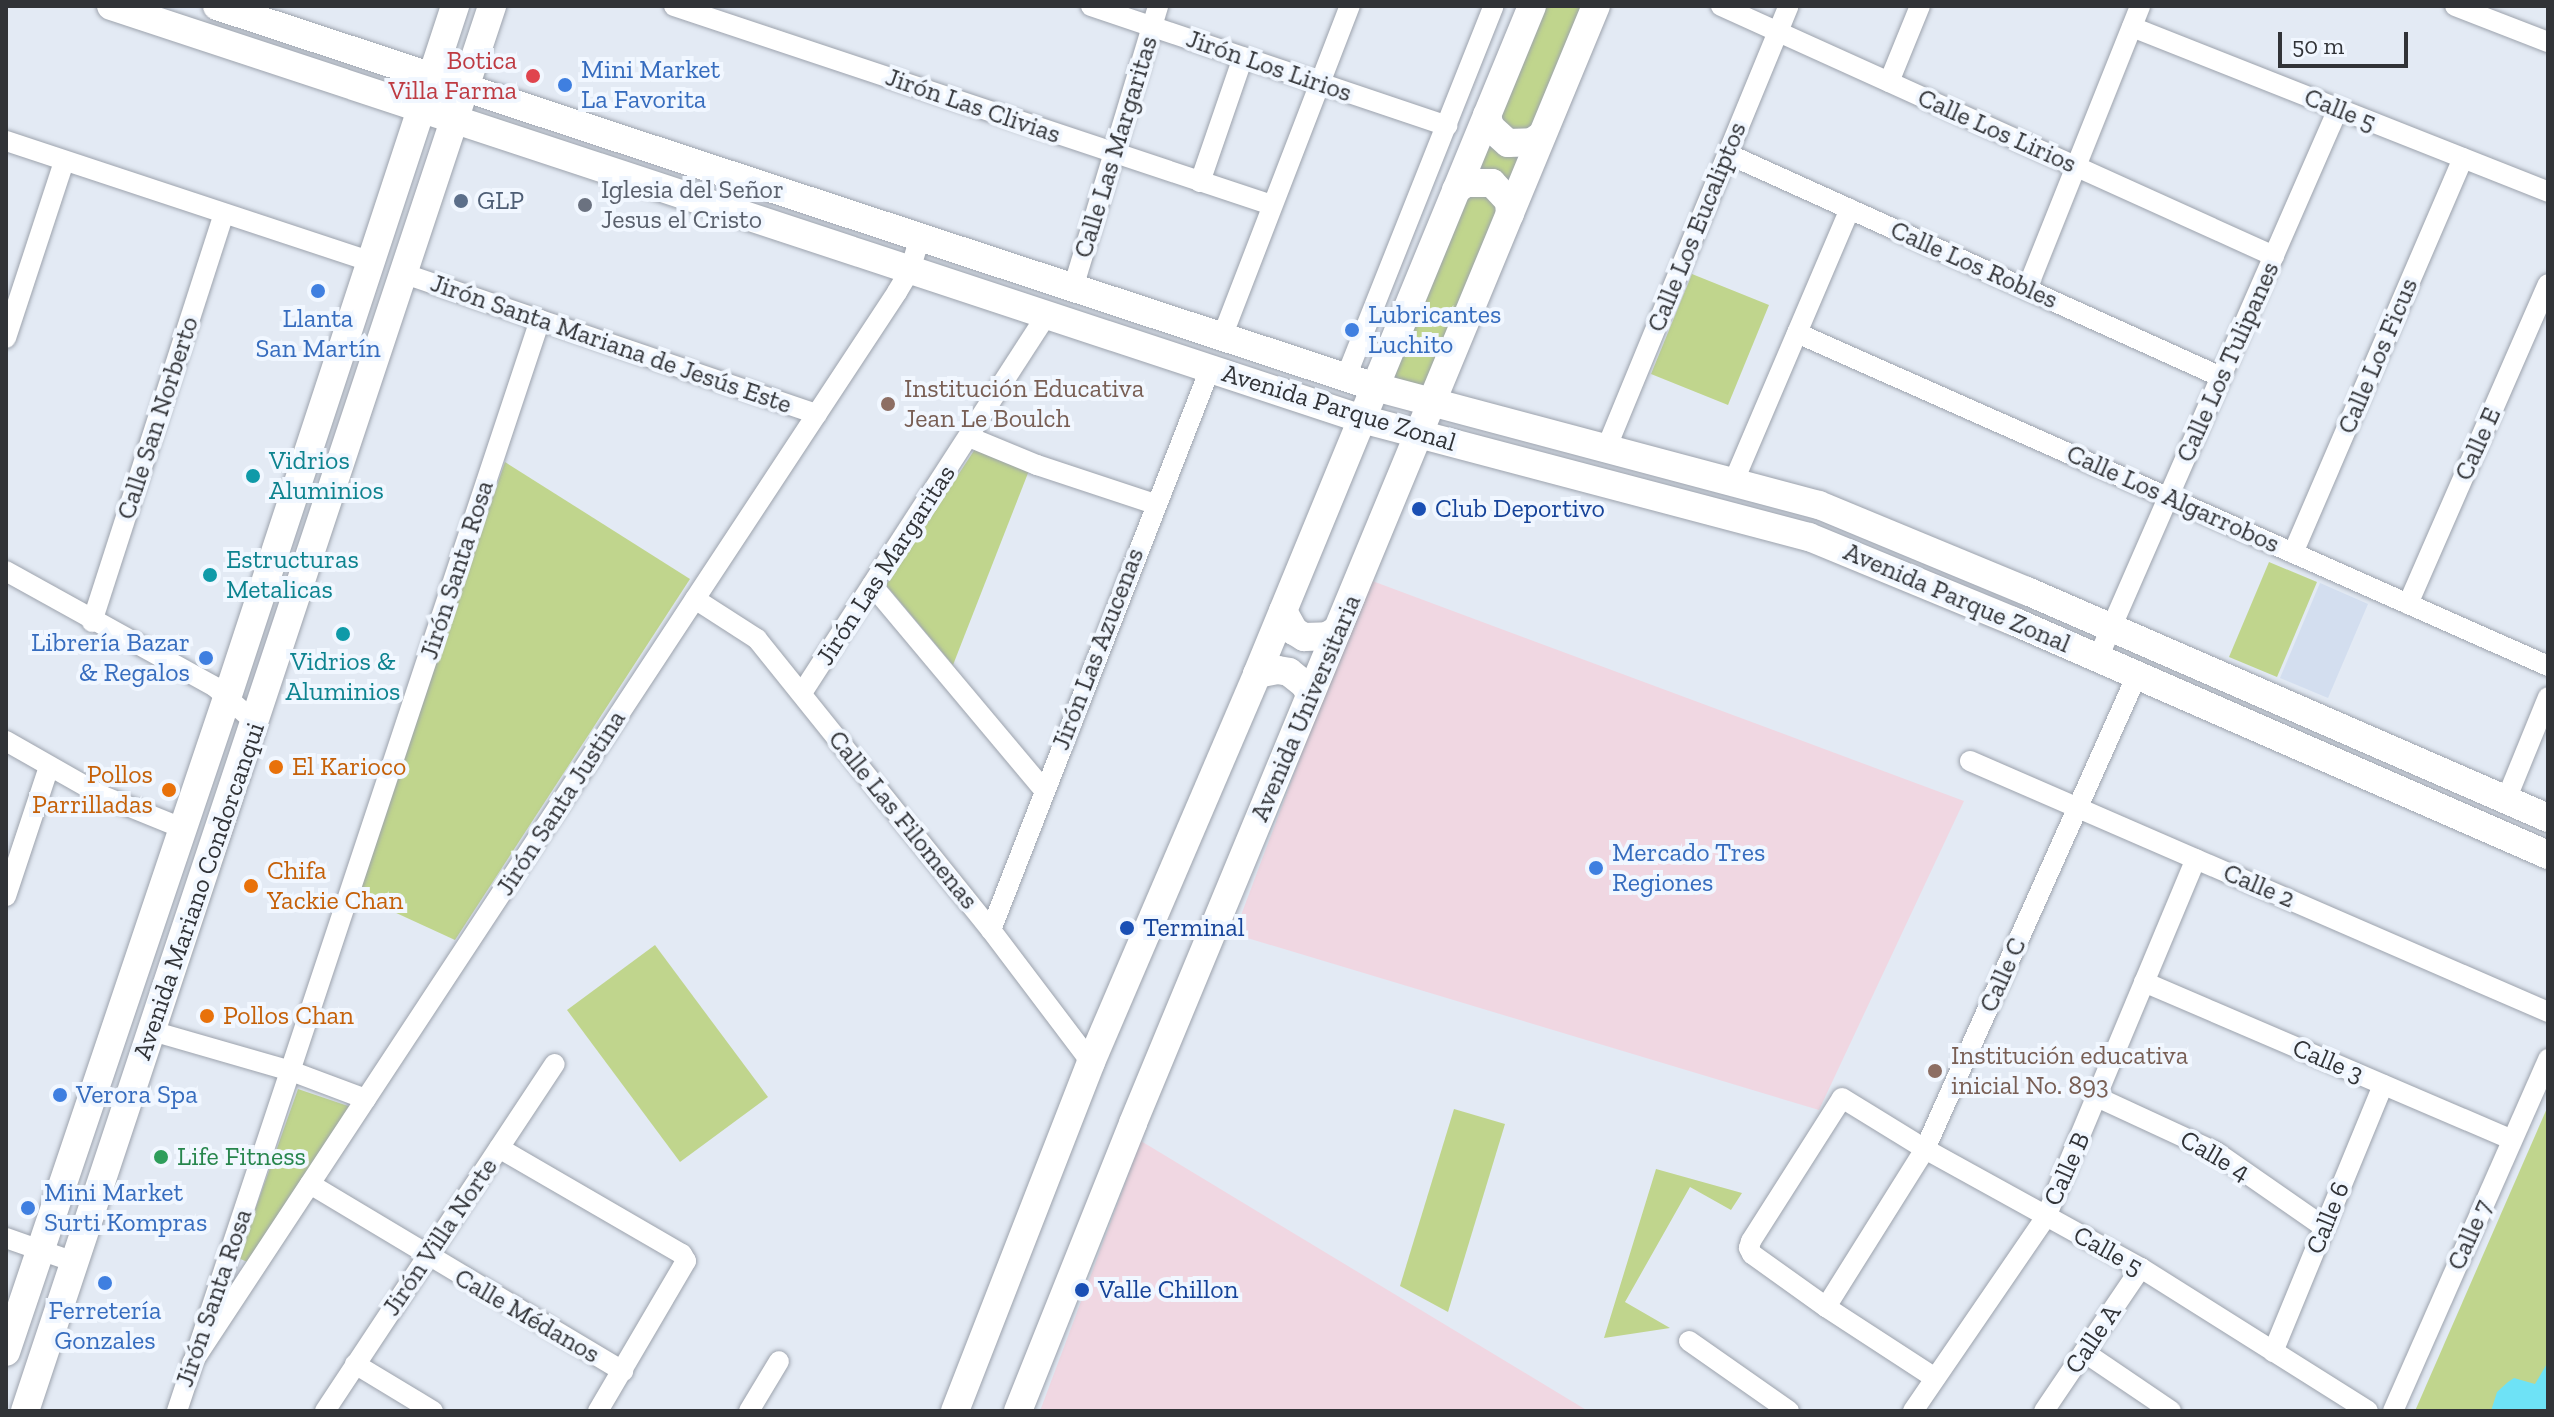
<!DOCTYPE html>
<meta charset="utf-8">
<style>
body{margin:0}
#map{position:relative;width:2554px;height:1417px;overflow:hidden;background:#e3eaf4;font-family:"Zilla Slab",serif}
div>[style]{position:absolute}
.commercial>*{inset:0;background:#f0d7e2}
.built>*{inset:0;background:#d3deef}
.green>*{inset:0;background:#c0d58d}
.water>*{inset:0;background:#6ee2f6}
.roads{filter:drop-shadow(0 0 2px #9da3ad) drop-shadow(0 0 2px #9da3ad)}
.street>*{height:20px;margin:-10px;padding:0 10px;transform-origin:10px;border-radius:10px;background:#fff}
.secondary>*{height:28px;margin:-14px;padding:0 14px;transform-origin:14px;border-radius:14px;background:#fff}
.dots>*{width:22px;height:22px;translate:-50% -50%;box-sizing:border-box;border:4px solid #f1f7ff;border-radius:50%}
span{translate:-50% -50%;white-space:nowrap;text-align:center;line-height:1.15;-webkit-text-stroke:8px #f1f7ff;paint-order:stroke}
.health-label{font-size:26px;color:#be3a42}
.right{translate:-100% -50%;text-align:right}
.street-label{font-size:26px;color:#313337}
.shop-label{font-size:26px;color:#366cbe}
.left{translate:0 -50%;text-align:left}
.worship-label{font-size:26px;color:#5b616d}
.service-label{font-size:26px;color:#4e5e75}
.education-label{font-size:26px;color:#785e54}
.culture-label{font-size:26px;color:#0d838f}
.transit-label{font-size:26px;color:#164399}
.food-label{font-size:26px;color:#c56008}
.leisure-label{font-size:26px;color:#27864d}
.frame{position:absolute;inset:0;border:8px solid #313337;pointer-events:none}
.scale{position:absolute;left:2278px;top:32px;width:130px;height:36px;box-sizing:border-box;border:4px solid #313337;border-top:0;padding-left:10px;font-size:24px;line-height:28px;white-space:nowrap;color:#313337;-webkit-text-stroke:6px #f1f7ff;paint-order:stroke}
</style>
<div id="map">
<div class="commercial">
<div style="clip-path:polygon(1367px 579px,1964px 801px,1819px 1110px,1234px 934px)"></div>
<div style="clip-path:polygon(1141px 1141px,1588px 1411px,1040px 1411px)"></div>
</div>
<div class="built">
<div style="clip-path:polygon(2320px 583px,2368px 604px,2328px 698px,2280px 678px)"></div>
</div>
<div class="green">
<div style="clip-path:polygon(1541px 6px,1588px 6px,1430px 393px,1388px 379px)"></div>
<div style="clip-path:polygon(1692px 274px,1769px 305px,1728px 405px,1651px 374px)"></div>
<div style="clip-path:polygon(977px 446px,1030px 468px,953px 665px,886px 585px)"></div>
<div style="clip-path:polygon(505px 462px,690px 579px,455px 940px,357px 895px)"></div>
<div style="clip-path:polygon(2269px 562px,2317px 582px,2277px 677px,2229px 657px)"></div>
<div style="clip-path:polygon(655px 945px,768px 1097px,680px 1162px,567px 1010px)"></div>
<div style="clip-path:polygon(298px 1089px,351px 1107px,250px 1263px,238px 1258px)"></div>
<div style="clip-path:polygon(2548px 1106px,2548px 1411px,2415px 1411px)"></div>
<div style="clip-path:polygon(1454px 1109px,1505px 1124px,1448px 1312px,1400px 1286px)"></div>
<div style="clip-path:polygon(1656px 1169px,1742px 1193px,1731px 1210px,1690px 1187px,1625px 1302px,1670px 1328px,1604px 1338px)"></div>
</div>
<div class="water">
<div style="clip-path:polygon(2548px 1362px,2548px 1411px,2491px 1411px,2497px 1392px,2508px 1382px,2514px 1378px,2535px 1384px)"></div>
</div>
<div class="roads">
<div class="street">
<div style="left:674px;top:6px;width:630px;rotate:18.41deg"></div>
<div style="left:1091px;top:6px;width:376px;rotate:18.6deg"></div>
<div style="left:1721px;top:6px;width:607px;rotate:24.33deg"></div>
<div style="left:2455px;top:6px;width:100px;rotate:21.2deg"></div>
<div style="left:2132px;top:27px;width:448px;rotate:21.6deg"></div>
<div style="left:1889px;top:82px;width:82px;rotate:-67.8deg"></div>
<div style="left:6px;top:141px;width:385px;rotate:18.3deg"></div>
<div style="left:1728px;top:154px;width:541px;rotate:24.34deg"></div>
<div style="left:1200px;top:182px;width:132px;rotate:-71deg"></div>
<div style="left:405px;top:274px;width:435px;rotate:18.8deg"></div>
<div style="left:1073px;top:288px;width:295px;rotate:-73.2deg"></div>
<div style="left:2027px;top:289px;width:305px;rotate:-68.2deg"></div>
<div style="left:1797px;top:333px;width:822px;rotate:23.91deg"></div>
<div style="left:1222px;top:337px;width:355px;rotate:-68.9deg"></div>
<div style="left:6px;top:338px;width:185px;rotate:-71.8deg"></div>
<div style="left:1346px;top:377px;width:399px;rotate:-68.3deg"></div>
<div style="left:969px;top:437px;width:74px;rotate:22.4deg"></div>
<div style="left:1037px;top:465px;width:124px;rotate:18.3deg"></div>
<div style="left:1606px;top:449px;width:479px;rotate:-67.6deg"></div>
<div style="left:1733px;top:483px;width:298px;rotate:-66.9deg"></div>
<div style="left:2293px;top:553px;width:430px;rotate:-66.7deg"></div>
<div style="left:6px;top:571px;width:239px;rotate:29deg"></div>
<div style="left:215px;top:687px;width:53px;rotate:41.2deg"></div>
<div style="left:872px;top:585px;width:268px;rotate:50deg"></div>
<div style="left:695px;top:599px;width:74px;rotate:32.8deg"></div>
<div style="left:757px;top:639px;width:373px;rotate:51.2deg"></div>
<div style="left:991px;top:930px;width:166px;rotate:52.9deg"></div>
<div style="left:2408px;top:604px;width:349px;rotate:-66.4deg"></div>
<div style="left:92px;top:622px;width:429px;rotate:-72.1deg"></div>
<div style="left:2098px;top:658px;width:599px;rotate:-66.39deg"></div>
<div style="left:802px;top:693px;width:450px;rotate:-57.1deg"></div>
<div style="left:6px;top:741px;width:112px;rotate:29.6deg"></div>
<div style="left:103px;top:796px;width:85px;rotate:22.1deg"></div>
<div style="left:1970px;top:761px;width:630px;rotate:23.47deg"></div>
<div style="left:2506px;top:800px;width:111px;rotate:-67.8deg"></div>
<div style="left:6px;top:896px;width:136px;rotate:-71.6deg"></div>
<div style="left:991px;top:930px;width:602px;rotate:-68.68deg"></div>
<div style="left:2144px;top:982px;width:400px;rotate:23.2deg"></div>
<div style="left:152px;top:1031px;width:145px;rotate:16.1deg"></div>
<div style="left:291px;top:1071px;width:80px;rotate:20.5deg"></div>
<div style="left:2099px;top:1098px;width:129px;rotate:24.8deg"></div>
<div style="left:2216px;top:1152px;width:131px;rotate:34.8deg"></div>
<div style="left:499px;top:1148px;width:211px;rotate:30.1deg"></div>
<div style="left:682px;top:1254px;width:8px;rotate:60deg"></div>
<div style="left:686px;top:1261px;width:174px;rotate:120.4deg"></div>
<div style="left:310px;top:1184px;width:365px;rotate:30.9deg"></div>
<div style="left:6px;top:1238px;width:72px;rotate:19.4deg"></div>
<div style="left:1826px;top:1307px;width:186px;rotate:-57.9deg"></div>
<div style="left:1925px;top:1149px;width:519px;rotate:-65.9deg"></div>
<div style="left:1689px;top:1341px;width:122px;rotate:35deg"></div>
<div style="left:2084px;top:1352px;width:105px;rotate:34.1deg"></div>
<div style="left:2273px;top:1352px;width:289px;rotate:-67.6deg"></div>
<div style="left:192px;top:1363px;width:1282px;rotate:-56.64deg"></div>
<div style="left:897px;top:292px;width:26px;rotate:-59deg"></div>
<div style="left:910px;top:270px;width:34px;rotate:-73deg"></div>
<div style="left:355px;top:1364px;width:91px;rotate:31.1deg"></div>
<div style="left:1935px;top:1378px;width:130px;rotate:-146.9deg"></div>
<div style="left:1826px;top:1307px;width:91px;rotate:-144.4deg"></div>
<div style="left:1752px;top:1254px;width:7px;rotate:-117deg"></div>
<div style="left:1749px;top:1248px;width:7px;rotate:-74deg"></div>
<div style="left:1751px;top:1241px;width:169px;rotate:-57.5deg"></div>
<div style="left:1842px;top:1098px;width:97px;rotate:31.6deg"></div>
<div style="left:1925px;top:1149px;width:247px;rotate:28.9deg"></div>
<div style="left:2141px;top:1268px;width:268px;rotate:32.2deg"></div>
<div style="left:177px;top:1411px;width:1150px;rotate:-71.6deg"></div>
<div style="left:325px;top:1411px;width:416px;rotate:-56.5deg"></div>
<div style="left:749px;top:1411px;width:58px;rotate:-59deg"></div>
<div style="left:1913px;top:1411px;width:235px;rotate:-55.6deg"></div>
<div style="left:2046px;top:1217px;width:388px;rotate:-67.3deg"></div>
<div style="left:2044px;top:1411px;width:173px;rotate:-55.9deg"></div>
<div style="left:2393px;top:1411px;width:385px;rotate:-66.2deg"></div>
</div>
<div class="secondary">
<div style="left:111px;top:6px;width:1317px;rotate:18.27deg"></div>
<div style="left:1362px;top:419px;width:462px;rotate:14.8deg"></div>
<div style="left:1809px;top:537px;width:221px;rotate:22.4deg"></div>
<div style="left:2013px;top:621px;width:584px;rotate:23.62deg"></div>
<div style="left:217px;top:6px;width:1219px;rotate:18.21deg"></div>
<div style="left:1375px;top:387px;width:459px;rotate:14.9deg"></div>
<div style="left:1819px;top:505px;width:225px;rotate:22.5deg"></div>
<div style="left:2027px;top:591px;width:568px;rotate:23.54deg"></div>
<div style="left:1487px;top:115px;width:12px;rotate:76deg"></div>
<div style="left:1490px;top:127px;width:24px;rotate:42deg"></div>
<div style="left:1508px;top:143px;width:24px;rotate:-2deg"></div>
<div style="left:1532px;top:142px;width:12px;rotate:-35deg"></div>
<div style="left:1456px;top:190px;width:12px;rotate:-35deg"></div>
<div style="left:1466px;top:183px;width:26px"></div>
<div style="left:1492px;top:183px;width:25px;rotate:47deg"></div>
<div style="left:1509px;top:201px;width:13px;rotate:86deg"></div>
<div style="left:1283px;top:611px;width:23px;rotate:61deg"></div>
<div style="left:1294px;top:631px;width:12px;rotate:31deg"></div>
<div style="left:1304px;top:637px;width:23px;rotate:-2deg"></div>
<div style="left:1327px;top:636px;width:12px;rotate:-31deg"></div>
<div style="left:1257px;top:674px;width:21px;rotate:-11deg"></div>
<div style="left:1278px;top:670px;width:11px;rotate:10deg"></div>
<div style="left:1289px;top:672px;width:21px;rotate:39deg"></div>
<div style="left:1305px;top:685px;width:11px;rotate:63deg"></div>
<div style="left:6px;top:1352px;width:690px;rotate:-71.33deg"></div>
<div style="left:227px;top:698px;width:729px;rotate:-71.76deg"></div>
<div style="left:25px;top:1411px;width:1481px;rotate:-71.61deg"></div>
<div style="left:955px;top:1411px;width:375px;rotate:-68.7deg"></div>
<div style="left:1091px;top:1062px;width:422px;rotate:-66.8deg"></div>
<div style="left:1257px;top:674px;width:722px;rotate:-67.62deg"></div>
<div style="left:1018px;top:1411px;width:310px;rotate:-68.2deg"></div>
<div style="left:1133px;top:1123px;width:1209px;rotate:-67.49deg"></div>
</div>
</div>
<div class="dots">
<div style="left:533px;top:76px;background:#e0444e"></div>
<div style="left:565px;top:85px;background:#3f7fe0"></div>
<div style="left:461px;top:201px;background:#5c6f8a"></div>
<div style="left:585px;top:205px;background:#6b7280"></div>
<div style="left:318px;top:291px;background:#3f7fe0"></div>
<div style="left:1352px;top:330px;background:#3f7fe0"></div>
<div style="left:888px;top:404px;background:#8d6e63"></div>
<div style="left:253px;top:476px;background:#0f9aa8"></div>
<div style="left:1419px;top:509px;background:#1a4fb4"></div>
<div style="left:210px;top:575px;background:#0f9aa8"></div>
<div style="left:343px;top:634px;background:#0f9aa8"></div>
<div style="left:206px;top:658px;background:#3f7fe0"></div>
<div style="left:276px;top:767px;background:#e8710a"></div>
<div style="left:169px;top:790px;background:#e8710a"></div>
<div style="left:1596px;top:868px;background:#3f7fe0"></div>
<div style="left:251px;top:886px;background:#e8710a"></div>
<div style="left:1127px;top:928px;background:#1a4fb4"></div>
<div style="left:207px;top:1016px;background:#e8710a"></div>
<div style="left:1935px;top:1071px;background:#8d6e63"></div>
<div style="left:60px;top:1095px;background:#3f7fe0"></div>
<div style="left:161px;top:1157px;background:#2e9e5b"></div>
<div style="left:28px;top:1208px;background:#3f7fe0"></div>
<div style="left:105px;top:1283px;background:#3f7fe0"></div>
<div style="left:1082px;top:1290px;background:#1a4fb4"></div>
</div>
<div class="health-label">
<span class="right" style="left:517px;top:76px">Botica<br>Villa Farma</span>
</div>
<div class="street-label">
<span style="left:1269px;top:66px;rotate:19deg">Jirón Los Lirios</span>
<span style="left:973px;top:106px;rotate:19deg">Jirón Las Clivias</span>
<span style="left:2340px;top:110px;rotate:22deg">Calle 5</span>
<span style="left:1997px;top:131px;rotate:24deg">Calle Los Lirios</span>
<span style="left:1116px;top:147px;rotate:-73deg">Calle Las Margaritas</span>
<span style="left:1697px;top:227px;rotate:-68deg">Calle Los Eucaliptos</span>
<span style="left:1974px;top:265px;rotate:24deg">Calle Los Robles</span>
<span style="left:611px;top:344px;rotate:19deg">Jirón Santa Mariana de Jesús Este</span>
<span style="left:2378px;top:356px;rotate:-67deg">Calle Los Ficus</span>
<span style="left:2228px;top:362px;rotate:-66deg">Calle Los Tulipanes</span>
<span style="left:1339px;top:408px;rotate:17deg">Avenida Parque Zonal</span>
<span style="left:158px;top:418px;rotate:-72deg">Calle San Norberto</span>
<span style="left:2478px;top:444px;rotate:-66deg">Calle E</span>
<span style="left:2173px;top:499px;rotate:24deg">Calle Los Algarrobos</span>
<span style="left:886px;top:565px;rotate:-57deg">Jirón Las Margaritas</span>
<span style="left:457px;top:570px;rotate:-72deg">Jirón Santa Rosa</span>
<span style="left:1957px;top:598px;rotate:23deg">Avenida Parque Zonal</span>
<span style="left:1098px;top:649px;rotate:-69deg">Jirón Las Azucenas</span>
<span style="left:1306px;top:708px;rotate:-67deg">Avenida Universitaria</span>
<span style="left:561px;top:803px;rotate:-57deg">Jirón Santa Justina</span>
<span style="left:903px;top:820px;rotate:51deg">Calle Las Filomenas</span>
<span style="left:2259px;top:886px;rotate:23deg">Calle 2</span>
<span style="left:199px;top:891px;rotate:-71deg">Avenida Mariano Condorcanqui</span>
<span style="left:2003px;top:975px;rotate:-66deg">Calle C</span>
<span style="left:2328px;top:1061px;rotate:23deg">Calle 3</span>
<span style="left:2215px;top:1156px;rotate:30deg">Calle 4</span>
<span style="left:2067px;top:1169px;rotate:-66deg">Calle B</span>
<span style="left:2328px;top:1218px;rotate:-68deg">Calle 6</span>
<span style="left:2470px;top:1235px;rotate:-66deg">Calle 7</span>
<span style="left:440px;top:1237px;rotate:-56deg">Jirón Villa Norte</span>
<span style="left:2108px;top:1251px;rotate:29deg">Calle 5</span>
<span style="left:214px;top:1298px;rotate:-71deg">Jirón Santa Rosa</span>
<span style="left:527px;top:1316px;rotate:30deg">Calle Médanos</span>
<span style="left:2093px;top:1339px;rotate:-56deg">Calle A</span>
</div>
<div class="shop-label">
<span class="left" style="left:581px;top:85px">Mini Market<br>La Favorita</span>
<span class="left" style="left:1368px;top:330px">Lubricantes<br>Luchito</span>
<span style="left:318px;top:334px">Llanta<br>San Martín</span>
<span class="right" style="left:190px;top:658px">Librería Bazar<br>&amp; Regalos</span>
<span class="left" style="left:1612px;top:868px">Mercado Tres<br>Regiones</span>
<span class="left" style="left:76px;top:1095px">Verora Spa</span>
<span class="left" style="left:44px;top:1208px">Mini Market<br>Surti Kompras</span>
<span style="left:105px;top:1326px">Ferretería<br>Gonzales</span>
</div>
<div class="worship-label">
<span class="left" style="left:601px;top:205px">Iglesia del Señor<br>Jesus el Cristo</span>
</div>
<div class="service-label">
<span class="left" style="left:477px;top:201px">GLP</span>
</div>
<div class="education-label">
<span class="left" style="left:904px;top:404px">Institución Educativa<br>Jean Le Boulch</span>
<span class="left" style="left:1951px;top:1071px">Institución educativa<br>inicial No. 893</span>
</div>
<div class="culture-label">
<span class="left" style="left:269px;top:476px">Vidrios<br>Aluminios</span>
<span class="left" style="left:226px;top:575px">Estructuras<br>Metalicas</span>
<span style="left:343px;top:677px">Vidrios &amp;<br>Aluminios</span>
</div>
<div class="transit-label">
<span class="left" style="left:1435px;top:509px">Club Deportivo</span>
<span class="left" style="left:1143px;top:928px">Terminal</span>
<span class="left" style="left:1098px;top:1290px">Valle Chillon</span>
</div>
<div class="food-label">
<span class="left" style="left:292px;top:767px">El Karioco</span>
<span class="right" style="left:153px;top:790px">Pollos<br>Parrilladas</span>
<span class="left" style="left:267px;top:886px">Chifa<br>Yackie Chan</span>
<span class="left" style="left:223px;top:1016px">Pollos Chan</span>
</div>
<div class="leisure-label">
<span class="left" style="left:177px;top:1157px">Life Fitness</span>
</div>
<div class="frame"></div>
<div class="scale">50 m</div>
</div>
